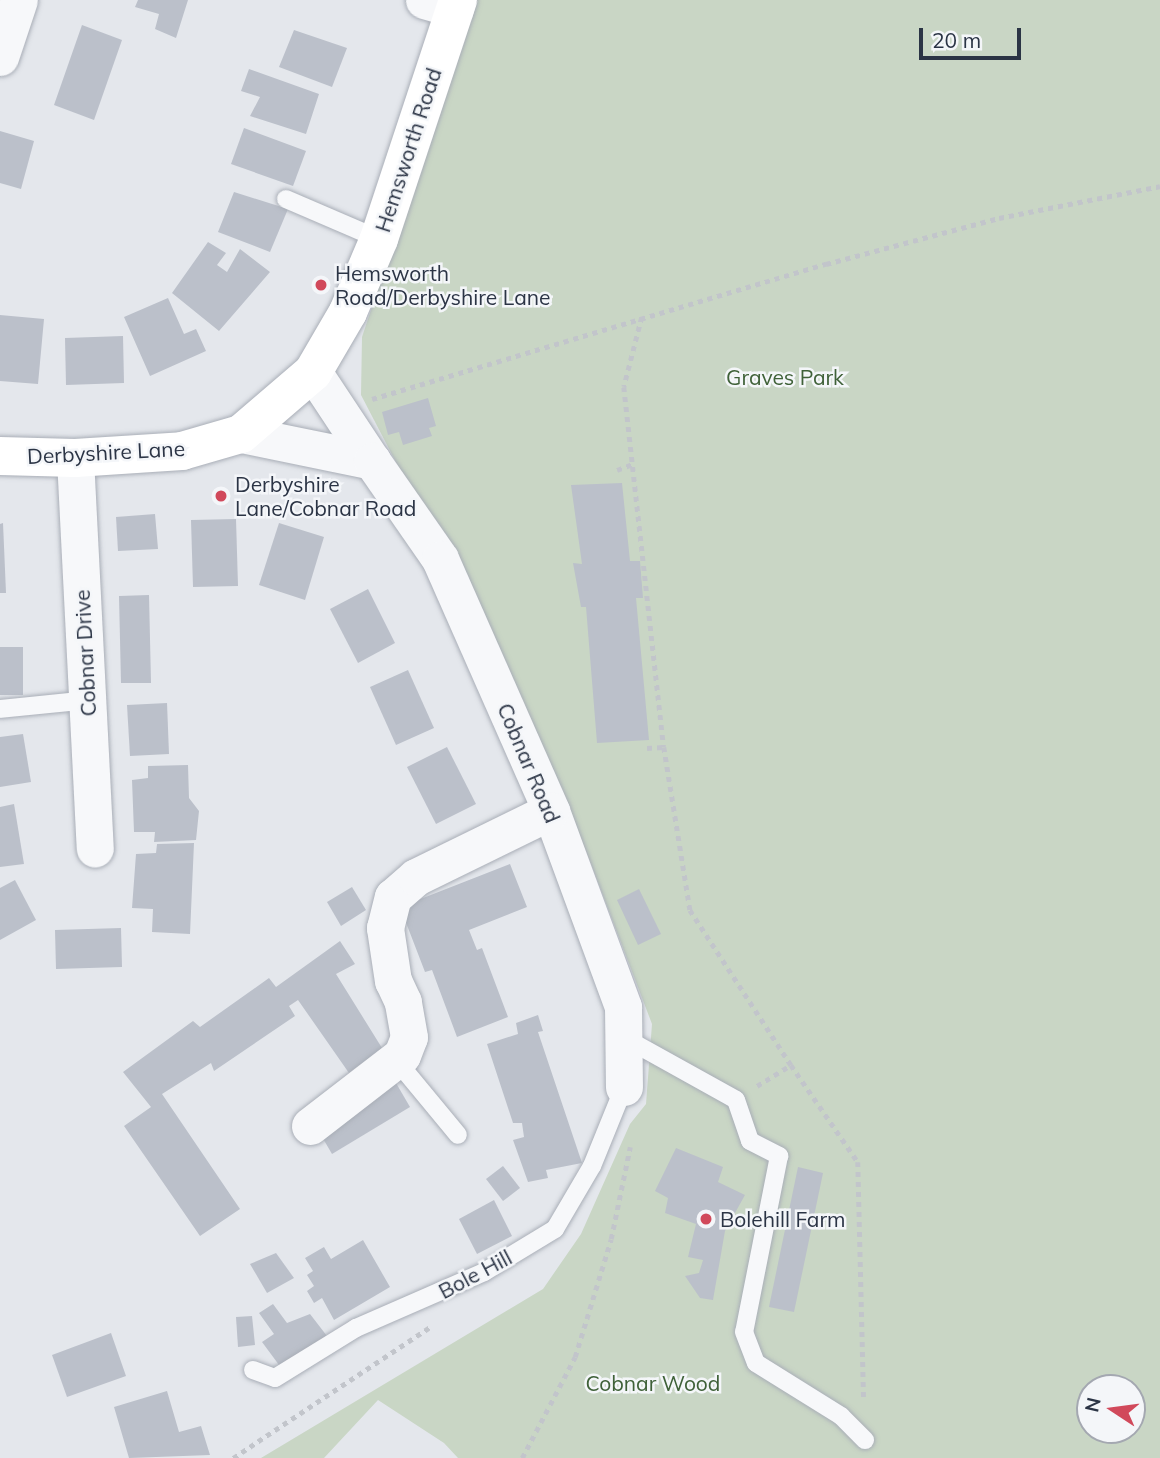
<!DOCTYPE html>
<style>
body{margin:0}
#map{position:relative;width:1160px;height:1458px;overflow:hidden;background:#e4e7ec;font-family:Mulish,sans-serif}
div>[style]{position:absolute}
.green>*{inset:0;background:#c9d6c5}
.building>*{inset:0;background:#bbc0ca}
.path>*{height:4.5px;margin-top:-2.25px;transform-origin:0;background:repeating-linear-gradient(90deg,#c2c5cb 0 5px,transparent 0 10px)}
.roads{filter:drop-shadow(0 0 2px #a9aeb7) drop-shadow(0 0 2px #a9aeb7)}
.lane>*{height:18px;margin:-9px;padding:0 9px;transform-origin:9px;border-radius:9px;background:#f7f8fa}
.street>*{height:37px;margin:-18.5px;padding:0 18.5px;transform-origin:18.5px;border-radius:18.5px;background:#f7f8fa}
.secondary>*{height:38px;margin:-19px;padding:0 19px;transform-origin:19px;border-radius:19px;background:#fff}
.dots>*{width:19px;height:19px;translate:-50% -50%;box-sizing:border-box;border:4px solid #f4f6f9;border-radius:50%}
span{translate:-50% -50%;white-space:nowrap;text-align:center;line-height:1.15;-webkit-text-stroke:5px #f4f6f9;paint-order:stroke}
.street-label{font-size:21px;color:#2b3445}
.poi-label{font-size:21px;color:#2b3445}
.left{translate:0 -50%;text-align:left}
.park-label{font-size:21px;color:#3f6138}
.north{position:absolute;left:1076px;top:1374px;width:70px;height:70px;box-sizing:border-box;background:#f4f6f9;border:2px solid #a4a8b1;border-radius:50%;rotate:283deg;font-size:19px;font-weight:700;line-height:28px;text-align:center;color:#2b3445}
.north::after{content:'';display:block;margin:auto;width:24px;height:32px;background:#d1495b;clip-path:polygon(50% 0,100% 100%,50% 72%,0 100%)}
.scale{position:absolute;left:919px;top:28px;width:102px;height:32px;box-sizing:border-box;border:4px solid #2b3445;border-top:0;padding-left:9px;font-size:21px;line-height:24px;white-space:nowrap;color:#2b3445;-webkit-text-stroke:5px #f4f6f9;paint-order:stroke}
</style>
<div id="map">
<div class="green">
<div style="clip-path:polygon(evenodd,474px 0,1160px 0,1160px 1458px,458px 1458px,444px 1443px,378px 1400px,324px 1458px,261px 1458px,543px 1289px,581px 1234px,630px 1124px,646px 1104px,652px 1024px,586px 851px,498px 658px,361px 395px,362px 337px,474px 0,1090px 1388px,1132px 1388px,1132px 1430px,1090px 1430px,1090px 1388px)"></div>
</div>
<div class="building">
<div style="clip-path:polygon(138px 0,188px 0,176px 38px,155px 29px,159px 14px,135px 7px)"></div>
<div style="clip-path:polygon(82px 25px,122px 40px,94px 120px,54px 105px)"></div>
<div style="clip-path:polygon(294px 30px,347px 48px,332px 87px,279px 67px)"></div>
<div style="clip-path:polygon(249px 69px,319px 94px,306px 134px,250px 116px,260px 97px,241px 91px)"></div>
<div style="clip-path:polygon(244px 128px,306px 151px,293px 186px,231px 164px)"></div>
<div style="clip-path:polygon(0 131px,34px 141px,21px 189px,0 183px)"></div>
<div style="clip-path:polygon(234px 192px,288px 209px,270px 252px,218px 232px)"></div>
<div style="clip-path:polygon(208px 242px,226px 253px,217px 265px,227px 272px,240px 249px,270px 272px,219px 331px,172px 293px)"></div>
<div style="clip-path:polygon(168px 298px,184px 334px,196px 329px,206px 351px,150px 376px,124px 317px)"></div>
<div style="clip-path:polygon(0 315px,44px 319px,38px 384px,0 381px)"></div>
<div style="clip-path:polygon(123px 336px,124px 383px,66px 385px,65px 338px)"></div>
<div style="clip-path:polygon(428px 398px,436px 426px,429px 428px,432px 436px,403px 445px,399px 432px,388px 435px,382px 412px)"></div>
<div style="clip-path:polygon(622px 483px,630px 561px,640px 561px,643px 598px,636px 598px,649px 740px,597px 743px,586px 607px,581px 607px,573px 563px,582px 564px,571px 485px)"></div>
<div style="clip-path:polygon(155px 514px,158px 549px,118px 551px,116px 517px)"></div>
<div style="clip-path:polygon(236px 519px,238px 586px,193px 587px,191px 520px)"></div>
<div style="clip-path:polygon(3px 523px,6px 593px,0 593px,0 524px)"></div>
<div style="clip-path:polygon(279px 523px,324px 537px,305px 600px,259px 585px)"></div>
<div style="clip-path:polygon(368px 589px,395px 643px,358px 663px,330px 609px)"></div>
<div style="clip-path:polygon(149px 595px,151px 683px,121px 683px,119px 596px)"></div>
<div style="clip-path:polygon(0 647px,23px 647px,23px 695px,0 695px)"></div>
<div style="clip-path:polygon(408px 670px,434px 728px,396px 745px,370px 687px)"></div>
<div style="clip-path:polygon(167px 703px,169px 754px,130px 756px,127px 705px)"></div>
<div style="clip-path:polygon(23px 734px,31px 782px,0 787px,0 737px)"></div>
<div style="clip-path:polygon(447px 747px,476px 804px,436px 824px,407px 767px)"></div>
<div style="clip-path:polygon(188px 765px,189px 798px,199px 811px,196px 840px,154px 842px,155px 832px,134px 832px,132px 780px,148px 778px,148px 766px)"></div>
<div style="clip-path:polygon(14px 804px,24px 864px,0 867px,0 807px)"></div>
<div style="clip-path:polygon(194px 843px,190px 934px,152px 932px,153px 909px,132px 908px,136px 854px,156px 853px,157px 844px)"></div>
<div style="clip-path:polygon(510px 864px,527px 907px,469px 930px,477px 950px,482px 948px,508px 1017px,457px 1037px,432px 970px,425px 972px,400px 907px)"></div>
<div style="clip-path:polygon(15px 880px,36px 920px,0 940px,0 888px)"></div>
<div style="clip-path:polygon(352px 887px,366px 910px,341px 926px,327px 902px)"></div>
<div style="clip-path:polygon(639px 889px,661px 934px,638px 945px,617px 900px)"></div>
<div style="clip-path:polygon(121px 928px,122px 967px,56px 969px,55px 930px)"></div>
<div style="clip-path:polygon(340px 941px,355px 964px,336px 974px,382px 1048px,349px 1073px,298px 1000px,289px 1006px,295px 1016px,214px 1071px,211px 1063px,162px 1094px,240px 1209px,200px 1236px,124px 1126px,151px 1107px,123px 1072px,193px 1021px,200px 1027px,269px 978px,276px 987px)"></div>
<div style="clip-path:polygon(538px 1015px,543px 1031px,538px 1032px,582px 1163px,546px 1170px,548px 1178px,528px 1182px,513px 1140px,524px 1137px,522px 1123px,513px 1123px,487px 1044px,518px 1034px,516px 1023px)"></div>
<div style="clip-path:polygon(396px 1083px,410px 1107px,332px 1154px,318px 1130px)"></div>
<div style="clip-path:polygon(676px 1148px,723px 1167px,718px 1182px,745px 1195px,725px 1231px,713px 1300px,700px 1298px,685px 1276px,699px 1273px,703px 1260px,688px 1257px,696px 1224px,665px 1213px,668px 1198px,655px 1191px)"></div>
<div style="clip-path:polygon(503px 1166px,520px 1188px,503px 1201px,486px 1179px)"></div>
<div style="clip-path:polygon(798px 1167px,823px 1173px,794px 1312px,769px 1307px)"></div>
<div style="clip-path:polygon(494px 1200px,512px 1236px,477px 1254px,459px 1219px)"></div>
<div style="clip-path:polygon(363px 1240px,390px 1287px,334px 1320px,322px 1298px,314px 1303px,307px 1291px,314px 1286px,307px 1275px,313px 1271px,305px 1258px,324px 1247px,331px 1259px)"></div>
<div style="clip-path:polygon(276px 1253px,294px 1278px,267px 1293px,250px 1264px)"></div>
<div style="clip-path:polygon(273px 1304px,287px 1323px,310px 1314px,327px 1336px,282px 1369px,262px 1342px,274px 1334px,259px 1313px)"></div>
<div style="clip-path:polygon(252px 1316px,255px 1345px,238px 1347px,236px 1317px)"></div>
<div style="clip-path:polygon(111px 1333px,126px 1376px,67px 1397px,52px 1355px)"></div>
<div style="clip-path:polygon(167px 1391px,179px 1432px,201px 1426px,210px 1455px,129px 1458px,114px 1407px)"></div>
</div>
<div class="path">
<div style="left:642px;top:317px;width:72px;rotate:104.4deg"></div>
<div style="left:624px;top:387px;width:362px;rotate:83.7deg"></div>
<div style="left:664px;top:747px;width:165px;rotate:80.9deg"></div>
<div style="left:690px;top:910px;width:185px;rotate:56.9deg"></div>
<div style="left:372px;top:399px;width:474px;rotate:-16.6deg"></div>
<div style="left:826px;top:264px;width:179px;rotate:-14.9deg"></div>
<div style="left:999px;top:218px;width:164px;rotate:-11.2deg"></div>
<div style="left:617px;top:470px;width:17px;rotate:-21deg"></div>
<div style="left:647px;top:748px;width:17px;rotate:-3deg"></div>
<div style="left:757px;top:1086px;width:40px;rotate:-32deg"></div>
<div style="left:791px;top:1065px;width:118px;rotate:55.4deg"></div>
<div style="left:858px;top:1162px;width:239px;rotate:88.6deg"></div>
<div style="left:233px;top:1458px;width:239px;rotate:-33.6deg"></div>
<div style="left:522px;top:1458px;width:114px;rotate:-62.3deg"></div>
<div style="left:575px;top:1357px;width:123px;rotate:-73deg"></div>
<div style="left:611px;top:1239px;width:94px;rotate:-78.3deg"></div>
</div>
<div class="roads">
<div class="lane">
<div style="left:286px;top:199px;width:101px;rotate:23.3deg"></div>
<div style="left:0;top:709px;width:88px;rotate:-5.8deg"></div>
<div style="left:623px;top:1037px;width:129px;rotate:29.1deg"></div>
<div style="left:736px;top:1100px;width:43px;rotate:71.1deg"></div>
<div style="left:750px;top:1141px;width:33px;rotate:27deg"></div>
<div style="left:779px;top:1156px;width:179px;rotate:101.2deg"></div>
<div style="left:744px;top:1332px;width:33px;rotate:69deg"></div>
<div style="left:756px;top:1363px;width:100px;rotate:31.9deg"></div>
<div style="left:841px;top:1416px;width:34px;rotate:45deg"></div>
<div style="left:396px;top:1060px;width:97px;rotate:50.4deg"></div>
<div style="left:253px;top:1370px;width:23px;rotate:20deg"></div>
<div style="left:275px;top:1378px;width:95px;rotate:-31.7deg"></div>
<div style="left:356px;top:1328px;width:140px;rotate:-23.6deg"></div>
<div style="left:484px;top:1272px;width:83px;rotate:-31.2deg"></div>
<div style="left:555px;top:1229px;width:73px;rotate:-59.6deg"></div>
<div style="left:592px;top:1166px;width:85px;rotate:-67.9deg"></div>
</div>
<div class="street">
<div style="left:424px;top:0;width:32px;rotate:16deg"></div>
<div style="left:0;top:57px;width:60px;rotate:-71.6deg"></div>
<div style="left:313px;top:372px;width:107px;rotate:56.5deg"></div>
<div style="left:241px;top:434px;width:134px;rotate:11.6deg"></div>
<div style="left:372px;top:461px;width:119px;rotate:55.2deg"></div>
<div style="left:440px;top:559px;width:275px;rotate:66.2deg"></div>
<div style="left:551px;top:811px;width:209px;rotate:69.8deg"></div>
<div style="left:623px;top:1007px;width:80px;rotate:89.3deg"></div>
<div style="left:75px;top:458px;width:391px;rotate:87.1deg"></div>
<div style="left:310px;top:1126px;width:116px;rotate:-37.7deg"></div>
<div style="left:402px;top:1055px;width:19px;rotate:-69deg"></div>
<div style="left:409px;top:1037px;width:36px;rotate:-100deg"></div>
<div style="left:403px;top:1002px;width:23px;rotate:-115deg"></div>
<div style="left:393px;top:981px;width:54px;rotate:-98.6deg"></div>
<div style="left:385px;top:928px;width:32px;rotate:-76deg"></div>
<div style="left:393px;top:897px;width:30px;rotate:-41deg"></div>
<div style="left:416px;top:877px;width:150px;rotate:-26.1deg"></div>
</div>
<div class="secondary">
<div style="left:0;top:456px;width:75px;rotate:1.5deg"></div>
<div style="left:75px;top:458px;width:107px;rotate:-3.7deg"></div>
<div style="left:182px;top:451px;width:61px;rotate:-16.1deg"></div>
<div style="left:241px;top:434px;width:95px;rotate:-40.7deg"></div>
<div style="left:313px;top:372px;width:69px;rotate:-59.7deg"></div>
<div style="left:348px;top:312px;width:79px;rotate:-67deg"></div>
<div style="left:379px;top:239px;width:252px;rotate:-71.7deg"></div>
</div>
</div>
<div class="dots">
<div style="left:321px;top:285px;background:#d1495b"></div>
<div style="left:221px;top:496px;background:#d1495b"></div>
<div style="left:706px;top:1219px;background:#d1495b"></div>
</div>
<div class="street-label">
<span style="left:408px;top:150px;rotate:-72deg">Hemsworth Road</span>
<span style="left:106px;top:452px;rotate:-3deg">Derbyshire Lane</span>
<span style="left:85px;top:653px;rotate:-93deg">Cobnar Drive</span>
<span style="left:529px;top:763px;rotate:67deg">Cobnar Road</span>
<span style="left:475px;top:1274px;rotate:-28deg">Bole Hill</span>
</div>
<div class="poi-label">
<span class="left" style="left:335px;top:285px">Hemsworth<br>Road/Derbyshire Lane</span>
<span class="left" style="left:235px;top:496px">Derbyshire<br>Lane/Cobnar Road</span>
<span class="left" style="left:720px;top:1219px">Bolehill Farm</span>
</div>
<div class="park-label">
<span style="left:785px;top:377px">Graves Park</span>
<span style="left:653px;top:1383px">Cobnar Wood</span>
</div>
<div class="north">N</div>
<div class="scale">20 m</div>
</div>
